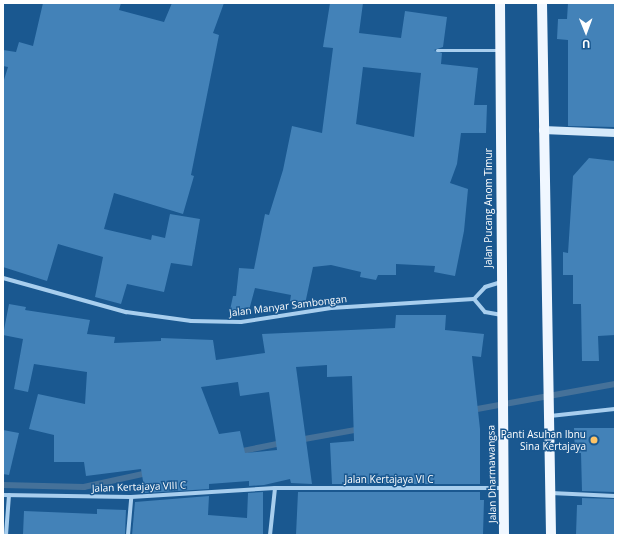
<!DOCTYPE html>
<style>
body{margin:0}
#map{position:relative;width:618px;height:538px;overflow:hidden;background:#1a5890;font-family:"Open Sans",sans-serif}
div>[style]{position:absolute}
.stream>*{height:5.5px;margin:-2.75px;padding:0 2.75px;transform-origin:2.75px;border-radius:2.75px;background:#457199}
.building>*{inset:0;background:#4382b8}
.lane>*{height:3px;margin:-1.5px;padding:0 1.5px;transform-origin:1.5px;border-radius:1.5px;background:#a8ceee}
.street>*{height:4px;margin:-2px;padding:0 2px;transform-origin:2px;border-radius:2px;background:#a8ceee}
.secondary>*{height:8px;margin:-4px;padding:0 4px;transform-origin:4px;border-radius:4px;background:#d5e9fa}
.primary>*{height:10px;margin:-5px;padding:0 5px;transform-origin:5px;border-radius:5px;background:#f0f7ff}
.dots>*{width:11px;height:11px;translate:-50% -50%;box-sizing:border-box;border:2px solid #1a5890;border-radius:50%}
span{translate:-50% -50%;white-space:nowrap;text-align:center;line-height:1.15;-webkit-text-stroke:3px #1a5890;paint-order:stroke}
.street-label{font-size:10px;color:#fff}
.poi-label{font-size:10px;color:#fff}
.right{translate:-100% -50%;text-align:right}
.frame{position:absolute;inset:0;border:4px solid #fff;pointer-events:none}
.north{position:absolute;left:566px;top:12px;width:40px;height:40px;-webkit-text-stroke:3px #1a5890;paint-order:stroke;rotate:179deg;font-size:11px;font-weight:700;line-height:16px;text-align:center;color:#fff}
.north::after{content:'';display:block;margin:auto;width:14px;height:18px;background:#fff;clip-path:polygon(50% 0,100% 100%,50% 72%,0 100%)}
</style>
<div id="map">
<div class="stream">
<div style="left:472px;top:410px;width:145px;rotate:-10.3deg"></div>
<div style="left:299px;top:440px;width:63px;rotate:-10.1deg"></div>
<div style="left:238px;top:452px;width:45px;rotate:-11.6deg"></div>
<div style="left:3px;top:485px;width:81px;rotate:1.4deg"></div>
<div style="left:84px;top:487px;width:65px;rotate:-12.5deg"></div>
</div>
<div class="building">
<div style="clip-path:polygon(43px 3px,121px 3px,119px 10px,164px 22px,172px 3px,224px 3px,213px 33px,219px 35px,191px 175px,194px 176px,183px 214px,114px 193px,104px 229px,151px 240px,152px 235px,165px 238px,170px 214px,200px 219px,192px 266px,171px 263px,164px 292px,127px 284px,121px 304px,95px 297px,103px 257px,58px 244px,47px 281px,3px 267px,3px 83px,8px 67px,3px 66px,3px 50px,16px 52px,19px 42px,33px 46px)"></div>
<div style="clip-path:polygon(evenodd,330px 3px,363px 3px,359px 33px,401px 38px,405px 11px,447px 17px,443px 47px,434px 50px,442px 53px,441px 64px,478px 68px,474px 105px,487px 105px,486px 133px,461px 133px,457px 164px,450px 183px,468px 189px,464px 231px,455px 276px,434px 272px,435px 266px,396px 264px,396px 275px,378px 275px,376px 280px,360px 277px,361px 272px,331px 265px,313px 267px,305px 304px,290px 301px,291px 295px,255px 288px,248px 314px,230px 310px,233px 296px,236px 296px,239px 268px,254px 269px,265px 214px,269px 215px,283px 170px,292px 126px,322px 133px,333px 48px,323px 47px,330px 3px,363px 67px,421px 73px,414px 137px,356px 124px,363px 67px)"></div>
<div style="clip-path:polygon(568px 3px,615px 3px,615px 127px,568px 126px,568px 40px,557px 39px,558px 19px,567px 19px)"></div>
<div style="clip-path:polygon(589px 158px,615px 161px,615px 335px,598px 336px,599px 361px,582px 361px,581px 304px,573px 304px,573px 275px,563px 275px,563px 252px,568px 253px,573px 176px)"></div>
<div style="clip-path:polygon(evenodd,9px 304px,26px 307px,25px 310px,90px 320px,87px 334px,115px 337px,114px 343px,161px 341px,161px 338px,213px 340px,216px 360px,265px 353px,262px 334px,395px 328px,396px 315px,446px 315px,445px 330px,484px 334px,481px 357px,472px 356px,480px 429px,480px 484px,332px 484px,330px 443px,354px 441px,352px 376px,327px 377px,327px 365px,296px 367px,312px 484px,291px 483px,290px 479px,264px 485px,249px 486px,249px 481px,209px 484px,209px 489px,145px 493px,141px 469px,86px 476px,84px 462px,54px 462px,54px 435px,29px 429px,38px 394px,85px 404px,87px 372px,34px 364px,28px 392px,14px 389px,23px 339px,3px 335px,9px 304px,238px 382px,240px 396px,269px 392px,277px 450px,245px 453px,240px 431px,219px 434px,201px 387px,238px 382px)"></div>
<div style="clip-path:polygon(574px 428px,614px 428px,615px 492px,582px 491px,581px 453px,575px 453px)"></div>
<div style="clip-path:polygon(3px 430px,19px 433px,9px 475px,3px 474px)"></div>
<div style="clip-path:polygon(263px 492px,263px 535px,132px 535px,135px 502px,209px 496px,208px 515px,247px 518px,248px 493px)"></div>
<div style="clip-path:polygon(298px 492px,480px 492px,480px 500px,484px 500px,483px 535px,296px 535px)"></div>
<div style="clip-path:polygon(582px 498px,615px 499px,615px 535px,576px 535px,577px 505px,582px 505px)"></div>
<div style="clip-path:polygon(97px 509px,126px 510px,125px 534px,23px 534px,24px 511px,97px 514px)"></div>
</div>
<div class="lane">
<div style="left:437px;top:50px;width:61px"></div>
</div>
<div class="street">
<div style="left:3px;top:278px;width:128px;rotate:15.5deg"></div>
<div style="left:126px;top:312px;width:66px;rotate:7.9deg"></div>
<div style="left:191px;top:321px;width:50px;rotate:1.1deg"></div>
<div style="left:241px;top:322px;width:91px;rotate:-8.8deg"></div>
<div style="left:331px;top:308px;width:143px;rotate:-3.6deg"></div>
<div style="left:474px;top:299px;width:16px;rotate:-47deg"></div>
<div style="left:485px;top:287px;width:17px;rotate:-17deg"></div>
<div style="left:474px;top:299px;width:17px;rotate:50deg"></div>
<div style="left:485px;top:312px;width:17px;rotate:10deg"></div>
<div style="left:550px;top:416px;width:65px;rotate:-6.1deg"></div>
<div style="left:551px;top:493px;width:64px;rotate:2.7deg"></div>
<div style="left:3px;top:495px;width:128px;rotate:0.9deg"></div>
<div style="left:131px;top:497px;width:144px;rotate:-3.6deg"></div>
<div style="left:275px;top:488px;width:227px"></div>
<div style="left:6px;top:535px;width:40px;rotate:-85.7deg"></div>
<div style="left:128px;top:535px;width:38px;rotate:-85deg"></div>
<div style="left:270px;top:535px;width:47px;rotate:-83.9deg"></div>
</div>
<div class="secondary">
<div style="left:543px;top:130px;width:72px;rotate:2.4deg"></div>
</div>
<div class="primary">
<div style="left:500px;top:3px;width:532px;rotate:89.57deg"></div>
<div style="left:542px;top:3px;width:532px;rotate:89.03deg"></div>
</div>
<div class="dots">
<div style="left:594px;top:440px;background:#ffc466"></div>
</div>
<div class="street-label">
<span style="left:489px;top:208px;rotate:-90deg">Jalan Pucang Anom Timur</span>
<span style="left:288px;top:306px;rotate:-7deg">Jalan Manyar Sambongan</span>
<span style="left:492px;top:474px;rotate:-91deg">Jalan Dharmawangsa</span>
<span style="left:389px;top:480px">Jalan Kertajaya VI C</span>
<span style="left:139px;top:487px;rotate:-2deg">Jalan Kertajaya VIII C</span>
</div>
<div class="poi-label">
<span class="right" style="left:586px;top:440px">Panti Asuhan Ibnu<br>Sina Kertajaya</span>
</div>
<div class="frame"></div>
<div class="north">U</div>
</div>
